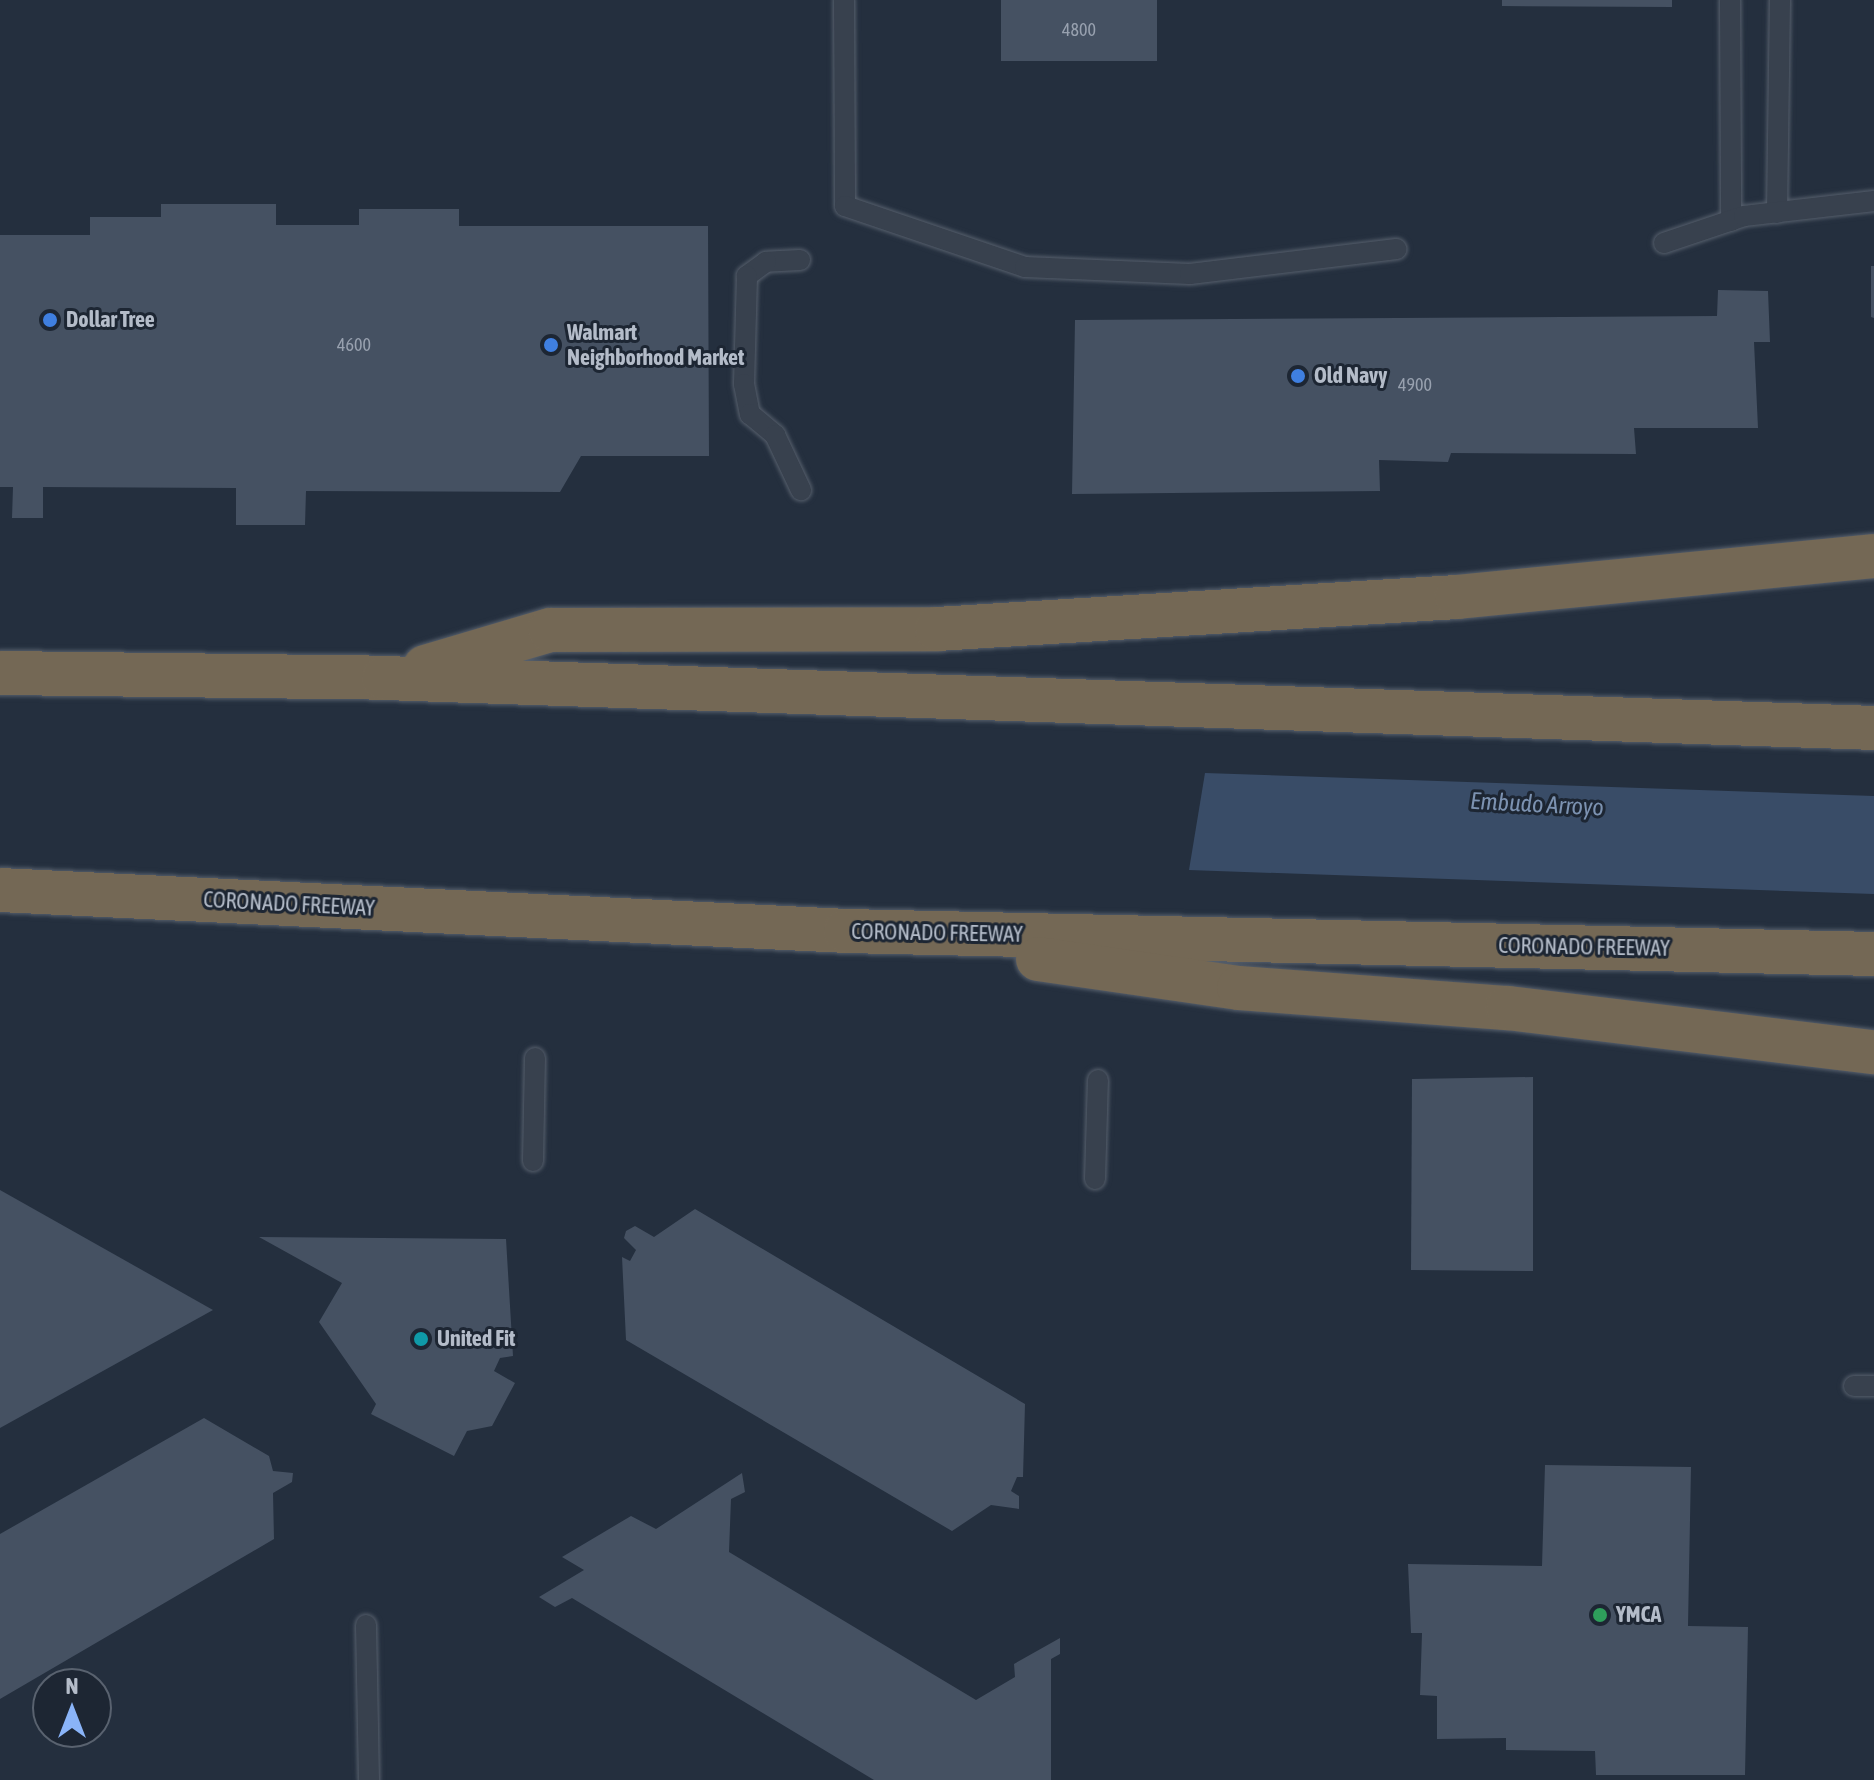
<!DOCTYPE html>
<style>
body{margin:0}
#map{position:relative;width:1874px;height:1780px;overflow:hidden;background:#242f3e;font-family:"Asap Condensed",sans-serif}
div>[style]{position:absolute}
.water>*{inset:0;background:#394c67}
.building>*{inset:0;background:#455162}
.roads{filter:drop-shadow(0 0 2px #565f6c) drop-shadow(0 0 2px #565f6c)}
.service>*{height:20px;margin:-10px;padding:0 10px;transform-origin:10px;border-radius:10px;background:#38414e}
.motorway>*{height:44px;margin:-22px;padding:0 22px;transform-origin:22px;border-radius:22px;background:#746855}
.dots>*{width:22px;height:22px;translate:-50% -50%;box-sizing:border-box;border:4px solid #1d2633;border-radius:50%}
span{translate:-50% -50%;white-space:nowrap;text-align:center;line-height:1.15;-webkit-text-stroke:6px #1d2633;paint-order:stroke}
.number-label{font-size:18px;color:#98a1af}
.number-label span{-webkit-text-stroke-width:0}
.poi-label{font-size:22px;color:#b4bcc9;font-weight:700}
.left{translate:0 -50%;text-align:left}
.street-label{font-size:22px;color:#b4bcc9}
.water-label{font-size:24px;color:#7c92b1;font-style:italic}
.north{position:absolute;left:32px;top:1668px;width:80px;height:80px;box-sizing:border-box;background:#1d2633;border:2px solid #59626f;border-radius:50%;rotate:0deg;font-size:22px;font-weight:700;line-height:32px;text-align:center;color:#b4bcc9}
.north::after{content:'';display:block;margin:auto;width:28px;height:36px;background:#8ab4f8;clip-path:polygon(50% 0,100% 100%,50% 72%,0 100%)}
</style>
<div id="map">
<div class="water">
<div style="clip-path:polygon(1205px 773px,1874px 796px,1874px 894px,1189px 870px)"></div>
</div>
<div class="building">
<div style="clip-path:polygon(1001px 0,1157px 0,1157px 61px,1001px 61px)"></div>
<div style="clip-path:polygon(1502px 0,1672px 0,1672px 7px,1502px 6px)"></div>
<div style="clip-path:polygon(161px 204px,276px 204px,276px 225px,359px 225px,359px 209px,459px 209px,459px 226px,708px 226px,709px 456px,581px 456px,560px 492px,306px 491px,305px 525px,236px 525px,236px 488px,43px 487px,43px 518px,12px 518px,13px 487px,0 487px,0 235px,90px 235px,90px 217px,161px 217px)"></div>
<div style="clip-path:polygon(1871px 266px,1874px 266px,1874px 318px,1871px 317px)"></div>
<div style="clip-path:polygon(1718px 290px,1768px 291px,1770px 342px,1754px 342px,1758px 428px,1634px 428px,1636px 454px,1451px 453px,1448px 462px,1379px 460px,1380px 491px,1072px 494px,1075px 320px,1717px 316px)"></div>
<div style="clip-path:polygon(1533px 1077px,1533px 1271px,1411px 1270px,1412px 1079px)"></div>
<div style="clip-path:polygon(0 1190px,213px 1310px,0 1428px)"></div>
<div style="clip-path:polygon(695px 1209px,1025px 1404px,1023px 1477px,1017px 1477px,1011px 1491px,1019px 1496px,1019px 1509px,991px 1505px,952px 1531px,626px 1340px,622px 1257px,630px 1261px,636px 1250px,624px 1238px,626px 1231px,635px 1226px,654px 1237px)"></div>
<div style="clip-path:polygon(259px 1237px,506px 1239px,513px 1356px,500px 1358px,494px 1371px,515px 1383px,492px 1426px,467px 1431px,454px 1456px,371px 1414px,376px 1404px,319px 1322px,342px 1283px)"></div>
<div style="clip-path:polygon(204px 1418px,269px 1456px,273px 1471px,293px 1473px,292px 1482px,273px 1493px,274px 1539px,0 1699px,0 1534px)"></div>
<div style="clip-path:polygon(1545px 1465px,1691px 1467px,1688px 1626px,1748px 1627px,1745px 1775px,1596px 1775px,1595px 1751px,1506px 1750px,1506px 1738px,1437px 1739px,1437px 1696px,1420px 1695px,1422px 1633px,1411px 1633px,1408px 1564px,1542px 1566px)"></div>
<div style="clip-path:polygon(742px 1473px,745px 1492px,731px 1499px,729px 1552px,976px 1700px,1015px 1677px,1014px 1664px,1060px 1638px,1060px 1654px,1051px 1659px,1051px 1780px,874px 1780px,572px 1598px,555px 1607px,539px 1597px,584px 1570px,562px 1557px,631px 1516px,656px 1529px)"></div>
</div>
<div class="roads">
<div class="service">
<div style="left:844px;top:0;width:206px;rotate:89.7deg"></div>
<div style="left:845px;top:206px;width:190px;rotate:18.7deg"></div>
<div style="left:1025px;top:267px;width:165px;rotate:2.4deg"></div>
<div style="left:1190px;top:274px;width:208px;rotate:-6.9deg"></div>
<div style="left:1730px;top:0;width:221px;rotate:89.7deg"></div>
<div style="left:1777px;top:213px;width:213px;rotate:-89.2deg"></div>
<div style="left:1664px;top:243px;width:84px;rotate:-18.6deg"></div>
<div style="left:1744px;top:216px;width:131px;rotate:-6.6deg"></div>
<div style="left:800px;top:260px;width:34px;rotate:177deg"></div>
<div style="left:766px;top:262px;width:24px;rotate:144deg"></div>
<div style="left:747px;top:276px;width:108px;rotate:91.6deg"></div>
<div style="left:744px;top:384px;width:31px;rotate:79deg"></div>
<div style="left:750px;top:414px;width:33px;rotate:40deg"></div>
<div style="left:775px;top:435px;width:61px;rotate:64.7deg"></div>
<div style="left:533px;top:1161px;width:103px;rotate:-88.9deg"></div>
<div style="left:1095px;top:1179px;width:99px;rotate:-88.3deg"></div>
<div style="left:1854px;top:1386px;width:20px"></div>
<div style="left:366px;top:1625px;width:155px;rotate:88.9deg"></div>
</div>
<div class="motorway">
<div style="left:425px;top:667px;width:130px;rotate:-16.5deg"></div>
<div style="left:550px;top:630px;width:387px;rotate:-0.1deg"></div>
<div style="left:937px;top:629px;width:521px;rotate:-3.52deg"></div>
<div style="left:1457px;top:597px;width:419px;rotate:-5.6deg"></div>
<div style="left:0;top:673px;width:384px;rotate:0.7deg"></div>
<div style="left:384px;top:678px;width:1491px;rotate:1.92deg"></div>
<div style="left:0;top:890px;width:847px;rotate:2.77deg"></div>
<div style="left:846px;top:931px;width:1028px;rotate:1.28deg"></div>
<div style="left:1038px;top:959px;width:203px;rotate:8.2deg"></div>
<div style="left:1239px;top:988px;width:270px;rotate:4.3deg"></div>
<div style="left:1508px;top:1008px;width:369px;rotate:6.9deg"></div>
</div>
</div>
<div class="dots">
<div style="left:50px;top:320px;background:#3f7fe0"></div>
<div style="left:551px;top:345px;background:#3f7fe0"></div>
<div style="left:1298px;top:376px;background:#3f7fe0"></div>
<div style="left:421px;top:1339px;background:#0f9aa8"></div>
<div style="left:1600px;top:1615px;background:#2e9e5b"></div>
</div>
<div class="number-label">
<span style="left:1079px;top:30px">4800</span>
<span style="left:354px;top:345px">4600</span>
<span style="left:1415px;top:385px">4900</span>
</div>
<div class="poi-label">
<span class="left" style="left:66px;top:320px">Dollar Tree</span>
<span class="left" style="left:567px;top:345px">Walmart<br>Neighborhood Market</span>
<span class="left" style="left:1314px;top:376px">Old Navy</span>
<span class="left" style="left:437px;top:1339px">United Fit</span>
<span class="left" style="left:1616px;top:1615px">YMCA</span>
</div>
<div class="street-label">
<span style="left:289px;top:904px;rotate:3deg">CORONADO FREEWAY</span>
<span style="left:937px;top:933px;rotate:1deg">CORONADO FREEWAY</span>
<span style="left:1584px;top:947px;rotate:1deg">CORONADO FREEWAY</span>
</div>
<div class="water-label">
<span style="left:1537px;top:804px;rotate:3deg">Embudo Arroyo</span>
</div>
<div class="north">N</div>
</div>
